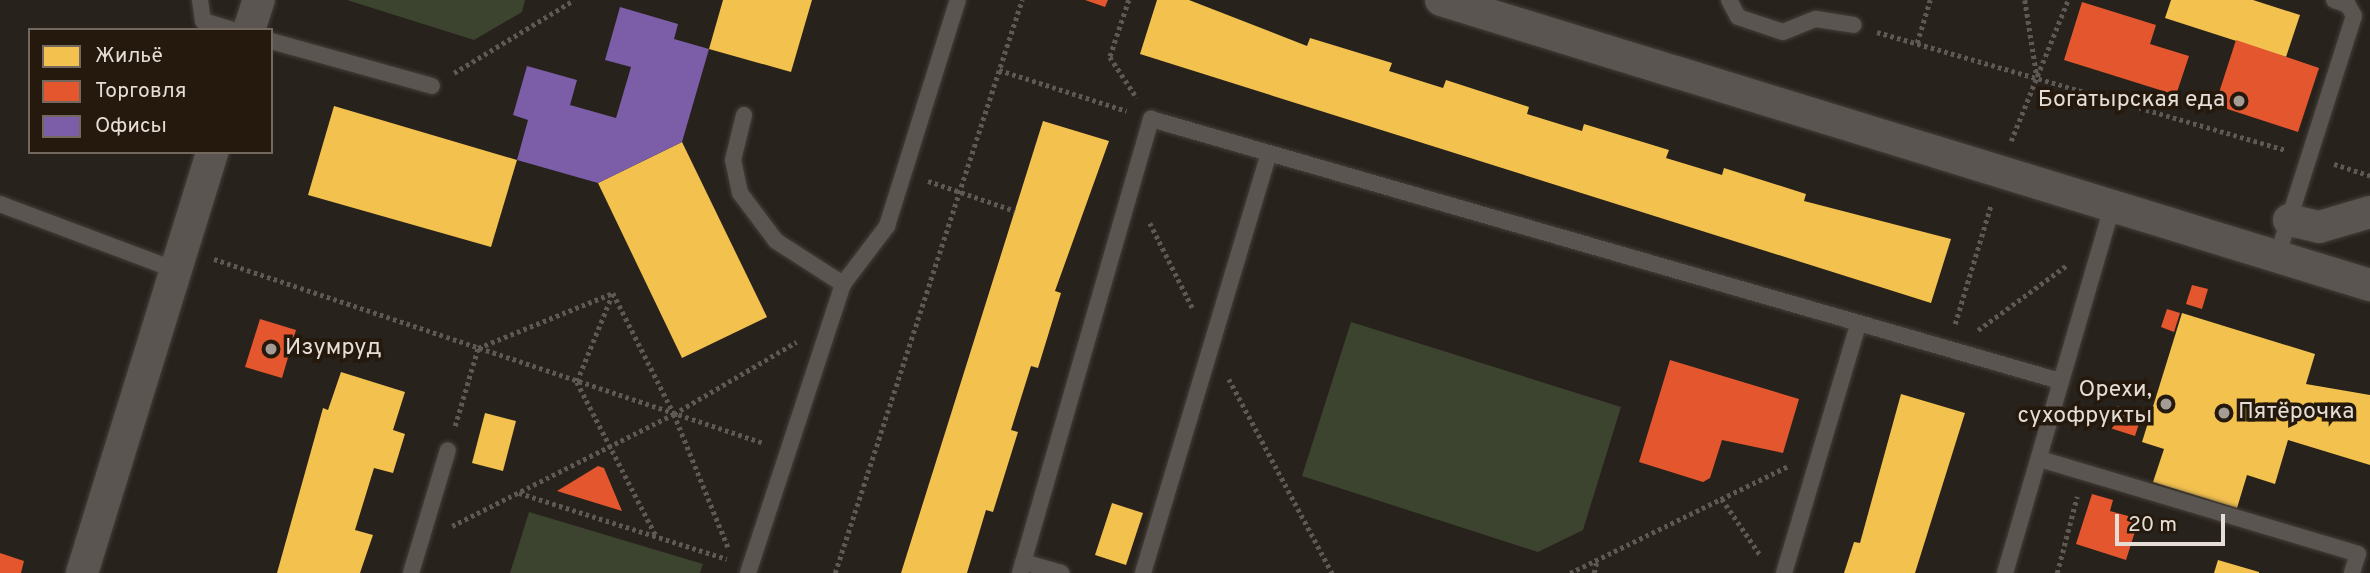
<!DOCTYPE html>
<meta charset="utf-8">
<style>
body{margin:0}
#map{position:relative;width:2370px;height:573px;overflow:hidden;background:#28221c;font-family:Overpass,sans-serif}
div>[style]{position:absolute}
.green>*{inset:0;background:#3c442f}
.homes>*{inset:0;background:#f2c14e}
.shops>*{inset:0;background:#e4572e}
.offices>*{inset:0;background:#7b5ea7}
.path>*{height:4.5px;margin-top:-2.25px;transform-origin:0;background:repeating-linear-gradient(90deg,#5e5954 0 3.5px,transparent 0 7px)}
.roads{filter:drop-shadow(0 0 2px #443e38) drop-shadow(0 0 2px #443e38)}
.lane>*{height:16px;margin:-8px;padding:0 8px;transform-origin:8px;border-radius:8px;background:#5a5550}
.street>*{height:32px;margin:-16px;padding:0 16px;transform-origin:16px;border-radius:16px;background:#5a5550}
.dots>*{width:19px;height:19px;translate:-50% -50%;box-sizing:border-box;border:4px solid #24190c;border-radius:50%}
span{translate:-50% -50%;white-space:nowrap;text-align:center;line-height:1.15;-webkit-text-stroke:7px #24190c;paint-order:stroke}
.poi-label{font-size:23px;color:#e6ded6}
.right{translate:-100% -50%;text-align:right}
.left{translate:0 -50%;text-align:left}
.legend{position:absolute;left:28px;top:28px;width:245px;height:126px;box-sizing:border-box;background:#24190c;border:2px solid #72685d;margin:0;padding:9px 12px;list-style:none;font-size:21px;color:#e6ded6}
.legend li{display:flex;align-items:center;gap:14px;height:35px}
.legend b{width:35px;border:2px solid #72685d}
.scale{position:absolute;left:2115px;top:514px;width:110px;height:32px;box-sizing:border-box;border:4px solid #e6ded6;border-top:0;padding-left:9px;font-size:21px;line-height:24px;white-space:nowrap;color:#e6ded6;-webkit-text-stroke:5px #24190c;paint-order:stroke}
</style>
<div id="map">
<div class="green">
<div style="clip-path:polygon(347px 0,525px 0,522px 12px,474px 40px)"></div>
<div style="clip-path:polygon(1351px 322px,1621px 407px,1583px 530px,1538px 552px,1302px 476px)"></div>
<div style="clip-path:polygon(529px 512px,703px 564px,700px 573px,510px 573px)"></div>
</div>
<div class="homes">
<div style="clip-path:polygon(723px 0,812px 0,791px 72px,709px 49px)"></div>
<div style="clip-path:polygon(1157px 0,1189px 0,1307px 46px,1310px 38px,1392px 63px,1389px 71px,1443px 88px,1446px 80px,1529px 107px,1527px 114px,1582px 131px,1584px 124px,1669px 150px,1666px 158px,1722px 175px,1724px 168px,1806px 194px,1804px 201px,1951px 239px,1931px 303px,1140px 54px)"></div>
<div style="clip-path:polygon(2171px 0,2253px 0,2300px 15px,2286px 57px,2165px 18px)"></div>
<div style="clip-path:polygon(334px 106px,517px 160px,491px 247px,308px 195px)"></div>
<div style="clip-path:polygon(1043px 121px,1109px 141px,1055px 291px,1061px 293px,1038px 368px,1031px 366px,1011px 430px,1018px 432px,993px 512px,986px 510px,967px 573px,901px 573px)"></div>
<div style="clip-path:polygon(682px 142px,767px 317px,682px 358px,598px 183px)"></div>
<div style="clip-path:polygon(2182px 313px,2315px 354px,2306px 384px,2370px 395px,2370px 465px,2288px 440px,2275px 484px,2247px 475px,2237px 508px,2153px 482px,2164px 449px,2142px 442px)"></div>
<div style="clip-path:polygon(341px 372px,405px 392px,393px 430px,405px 434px,393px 473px,374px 468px,355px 530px,373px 535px,360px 573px,277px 573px,323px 408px,328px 410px)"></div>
<div style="clip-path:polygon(1901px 394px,1965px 413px,1915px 573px,1844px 573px,1854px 542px,1860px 543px)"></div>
<div style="clip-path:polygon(485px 413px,516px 421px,503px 471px,472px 463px)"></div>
<div style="clip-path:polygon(1112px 503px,1143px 513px,1126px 565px,1095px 555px)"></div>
<div style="clip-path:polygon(2218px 560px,2259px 572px,2259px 573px,2214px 573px)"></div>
</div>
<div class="shops">
<div style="clip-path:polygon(1085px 0,1108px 0,1105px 7px)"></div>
<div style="clip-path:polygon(2082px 2px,2156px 25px,2150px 44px,2189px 56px,2176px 95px,2064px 60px)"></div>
<div style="clip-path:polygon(2236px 40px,2319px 68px,2298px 132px,2215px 105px)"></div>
<div style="clip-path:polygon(2192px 285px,2208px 289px,2202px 309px,2186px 304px)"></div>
<div style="clip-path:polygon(2167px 309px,2180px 313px,2174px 332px,2161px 327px)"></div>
<div style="clip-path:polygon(260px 319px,296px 330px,282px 378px,245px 367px)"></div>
<div style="clip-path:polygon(1670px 360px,1799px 399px,1783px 453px,1722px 440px,1710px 478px,1703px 482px,1639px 462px)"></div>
<div style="clip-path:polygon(2117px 406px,2142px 414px,2135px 436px,2110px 428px)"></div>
<div style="clip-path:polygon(598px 466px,604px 468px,622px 511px,557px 491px)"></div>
<div style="clip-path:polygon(2092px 494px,2113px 500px,2110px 511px,2139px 519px,2126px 560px,2076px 544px)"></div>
<div style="clip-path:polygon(0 553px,24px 561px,21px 573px,0 573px)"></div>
</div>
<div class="offices">
<div style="clip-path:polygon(620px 7px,678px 24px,674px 39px,709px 49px,682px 142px,598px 183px,517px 160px,528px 120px,513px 115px,527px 66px,577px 80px,570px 105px,616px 118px,631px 67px,605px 60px)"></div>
</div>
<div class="path">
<div style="left:1129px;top:0;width:60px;rotate:108.4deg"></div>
<div style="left:1110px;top:57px;width:49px;rotate:56.6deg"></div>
<div style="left:2025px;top:0;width:78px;rotate:81.1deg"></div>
<div style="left:1877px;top:32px;width:425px;rotate:16.1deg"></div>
<div style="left:1917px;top:43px;width:45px;rotate:-73.2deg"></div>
<div style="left:999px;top:70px;width:134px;rotate:17.8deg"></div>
<div style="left:454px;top:73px;width:140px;rotate:-31.3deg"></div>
<div style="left:2011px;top:141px;width:152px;rotate:-68deg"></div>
<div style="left:2334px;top:164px;width:38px;rotate:18deg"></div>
<div style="left:928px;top:181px;width:92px;rotate:19deg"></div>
<div style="left:1150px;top:223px;width:96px;rotate:63.4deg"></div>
<div style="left:214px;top:259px;width:580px;rotate:18.5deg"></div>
<div style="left:613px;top:294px;width:95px;rotate:112.2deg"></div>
<div style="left:577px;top:382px;width:173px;rotate:62.8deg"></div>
<div style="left:1955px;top:324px;width:124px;rotate:-73.2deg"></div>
<div style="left:1978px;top:330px;width:110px;rotate:-36.1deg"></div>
<div style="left:1229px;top:379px;width:220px;rotate:62deg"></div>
<div style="left:455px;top:426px;width:81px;rotate:-73.6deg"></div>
<div style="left:478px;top:348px;width:146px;rotate:-22.2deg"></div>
<div style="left:613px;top:293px;width:136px;rotate:63.2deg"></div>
<div style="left:674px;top:414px;width:144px;rotate:67.9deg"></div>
<div style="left:519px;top:493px;width:218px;rotate:17.6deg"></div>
<div style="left:1722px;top:499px;width:69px;rotate:55.6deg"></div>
<div style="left:452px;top:526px;width:249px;rotate:-26.8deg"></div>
<div style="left:674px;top:414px;width:142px;rotate:-30.5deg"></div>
<div style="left:835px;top:573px;width:603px;rotate:-71.93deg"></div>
<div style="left:1570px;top:573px;width:243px;rotate:-26.1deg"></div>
<div style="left:1594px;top:573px;width:13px;rotate:-77deg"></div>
<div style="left:2057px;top:573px;width:79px;rotate:-75.3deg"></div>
</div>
<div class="roads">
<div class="lane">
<div style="left:200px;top:0;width:21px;rotate:82deg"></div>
<div style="left:203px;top:21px;width:30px;rotate:17deg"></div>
<div style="left:1729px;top:0;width:19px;rotate:62deg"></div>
<div style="left:1738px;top:17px;width:47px;rotate:18.4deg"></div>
<div style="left:1783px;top:32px;width:35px;rotate:-22deg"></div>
<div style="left:1816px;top:19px;width:38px;rotate:9deg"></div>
<div style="left:271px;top:41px;width:167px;rotate:15.6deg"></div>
<div style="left:744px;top:115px;width:46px;rotate:103.7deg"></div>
<div style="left:733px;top:160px;width:34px;rotate:78deg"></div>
<div style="left:740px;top:193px;width:60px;rotate:53.1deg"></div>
<div style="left:776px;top:241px;width:80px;rotate:32.7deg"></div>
<div style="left:0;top:204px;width:188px;rotate:20.6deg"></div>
<div style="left:2277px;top:257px;width:253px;rotate:-72.3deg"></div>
<div style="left:2354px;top:16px;width:13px;rotate:-119deg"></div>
<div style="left:2348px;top:5px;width:15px;rotate:-160deg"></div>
<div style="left:2040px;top:459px;width:332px;rotate:16.6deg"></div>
<div style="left:2358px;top:554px;width:20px;rotate:108deg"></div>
<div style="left:1023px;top:562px;width:40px;rotate:16deg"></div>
<div style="left:411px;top:573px;width:128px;rotate:-73.3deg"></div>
<div style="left:748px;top:573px;width:304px;rotate:-71.8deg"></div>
<div style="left:843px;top:284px;width:73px;rotate:-52.8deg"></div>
<div style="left:887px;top:226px;width:237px;rotate:-72.6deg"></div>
<div style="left:1020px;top:573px;width:473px;rotate:-73.9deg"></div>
<div style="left:1151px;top:119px;width:946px;rotate:16.08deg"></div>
<div style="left:1143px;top:573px;width:438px;rotate:-73.3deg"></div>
<div style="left:1784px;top:573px;width:260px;rotate:-73.4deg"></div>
<div style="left:2005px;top:573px;width:382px;rotate:-73.7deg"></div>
</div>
<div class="street">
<div style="left:1441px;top:0;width:972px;rotate:17.06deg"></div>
<div style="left:249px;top:30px;width:32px;rotate:-72deg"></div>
<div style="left:2289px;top:220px;width:31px;rotate:13deg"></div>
<div style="left:2319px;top:227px;width:53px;rotate:-16.4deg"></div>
<div style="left:82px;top:573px;width:441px;rotate:-72.8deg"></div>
</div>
</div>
<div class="dots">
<div style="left:2239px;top:101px;background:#a49c95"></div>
<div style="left:271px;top:349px;background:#a49c95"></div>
<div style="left:2166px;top:404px;background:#a49c95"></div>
<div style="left:2224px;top:413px;background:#a49c95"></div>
</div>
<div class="poi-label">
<span class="right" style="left:2225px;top:101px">Богатырская еда</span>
<span class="left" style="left:285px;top:349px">Изумруд</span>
<span class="right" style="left:2152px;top:404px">Орехи,<br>сухофрукты</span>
<span class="left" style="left:2238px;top:413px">Пятёрочка</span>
</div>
<ul class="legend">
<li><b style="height:19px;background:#f2c14e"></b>Жильё</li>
<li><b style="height:19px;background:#e4572e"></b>Торговля</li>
<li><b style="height:19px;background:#7b5ea7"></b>Офисы</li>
</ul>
<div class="scale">20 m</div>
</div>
